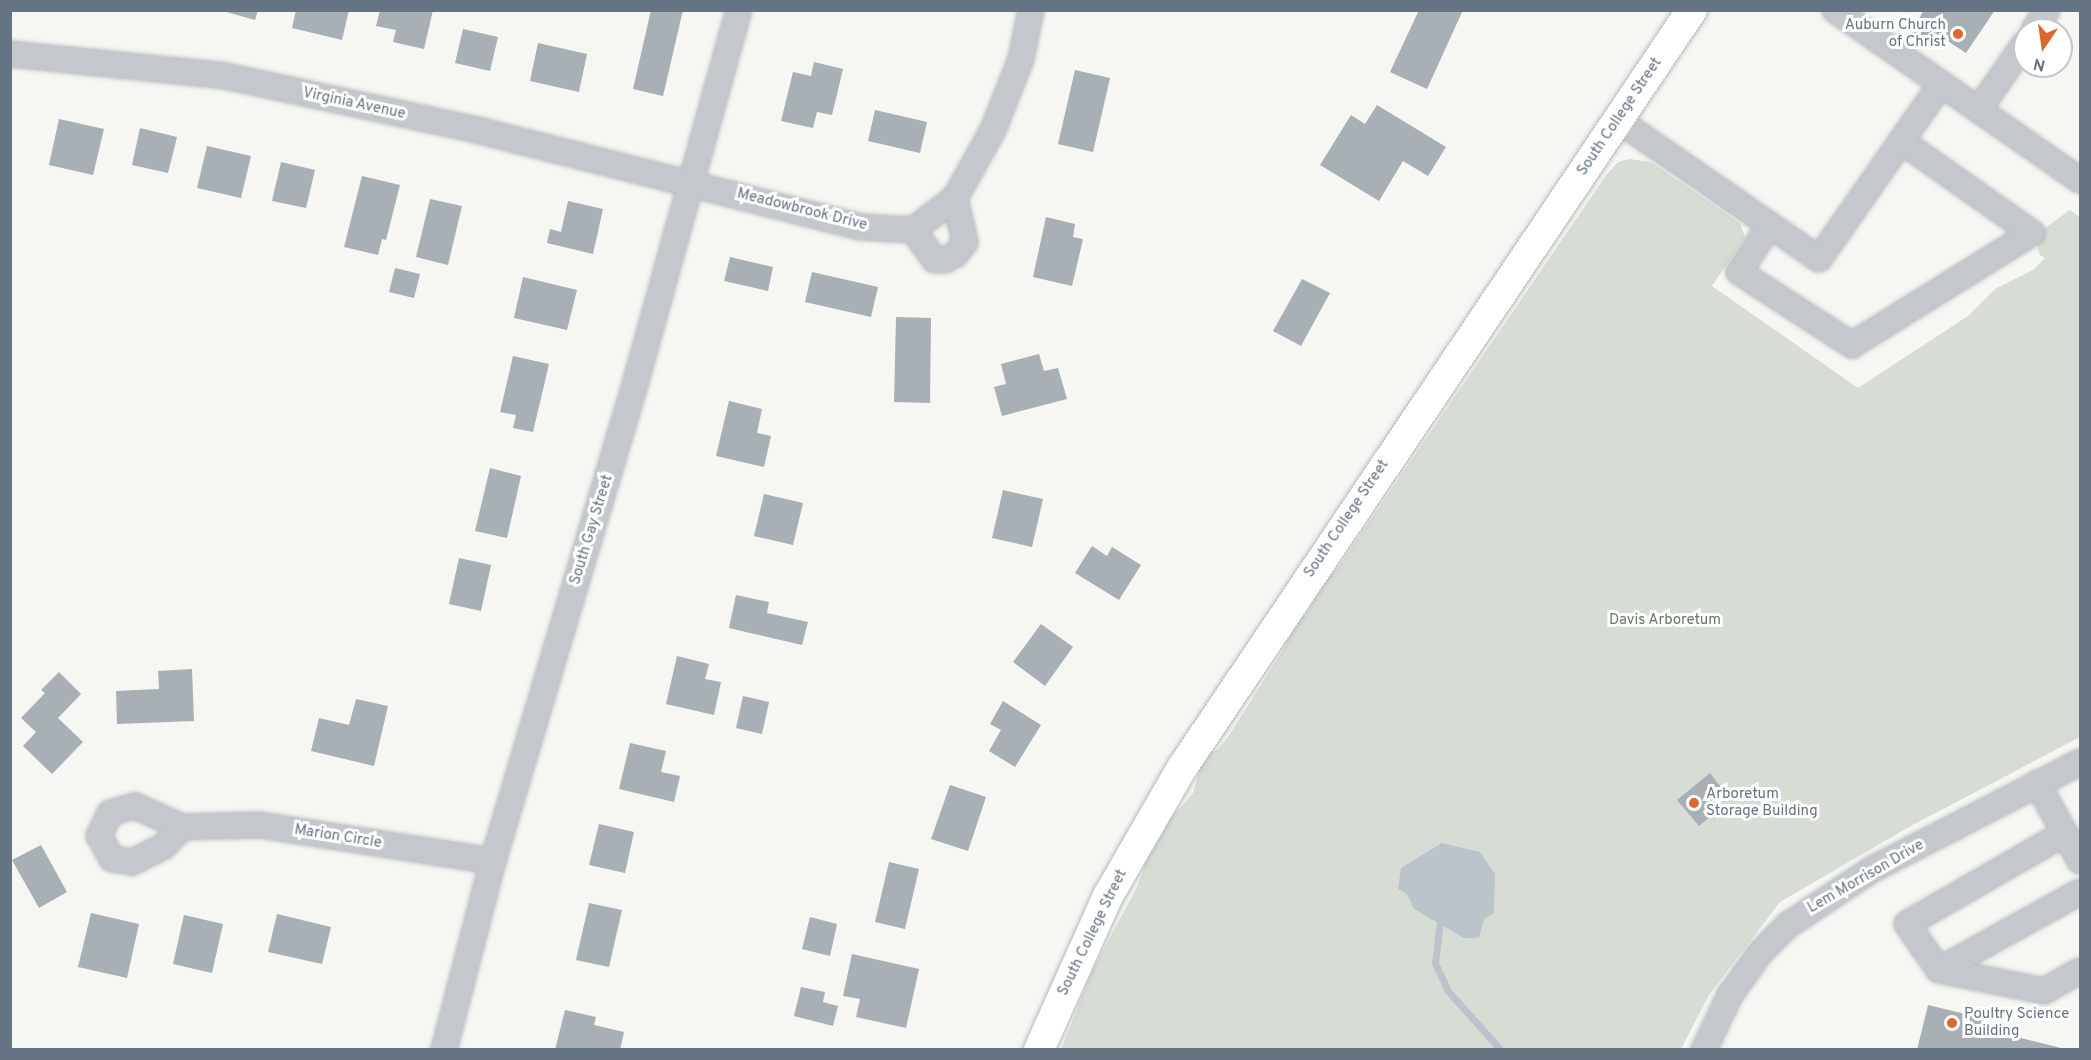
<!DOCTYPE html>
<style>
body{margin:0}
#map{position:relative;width:2091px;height:1060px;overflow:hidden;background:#f6f6f3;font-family:Overpass,sans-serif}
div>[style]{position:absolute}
.green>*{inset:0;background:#d7ddd4}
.water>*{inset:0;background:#bbc4ca}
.stream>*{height:7px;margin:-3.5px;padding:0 3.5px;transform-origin:3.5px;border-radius:3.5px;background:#bbc4ca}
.building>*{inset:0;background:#a8afb5}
.roads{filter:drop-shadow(0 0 2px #b5b9bd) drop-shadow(0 0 2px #b5b9bd)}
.minor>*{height:24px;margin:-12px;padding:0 12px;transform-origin:12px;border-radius:12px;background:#c4c7cb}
.major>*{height:30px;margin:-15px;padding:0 15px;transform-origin:15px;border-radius:15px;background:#fff}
.dots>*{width:16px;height:16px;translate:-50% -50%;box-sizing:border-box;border:3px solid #fff;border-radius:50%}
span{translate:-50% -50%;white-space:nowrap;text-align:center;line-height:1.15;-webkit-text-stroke:6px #fff;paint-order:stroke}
.poi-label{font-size:15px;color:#667383}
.right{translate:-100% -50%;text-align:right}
.left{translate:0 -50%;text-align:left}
.street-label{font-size:15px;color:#667383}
.park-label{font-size:15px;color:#677a65}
.frame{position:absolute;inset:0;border:12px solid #667383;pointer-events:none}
.north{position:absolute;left:2013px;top:18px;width:60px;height:60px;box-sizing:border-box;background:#fff;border:2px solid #c2c7cd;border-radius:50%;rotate:193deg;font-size:16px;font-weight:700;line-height:24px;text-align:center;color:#667383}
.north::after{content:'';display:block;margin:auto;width:21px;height:27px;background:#dd682c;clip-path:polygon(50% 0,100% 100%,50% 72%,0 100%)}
</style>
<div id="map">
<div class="green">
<div style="clip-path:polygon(1629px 159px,1651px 162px,1740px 223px,1745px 237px,1712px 286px,1858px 388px,1968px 316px,1995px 289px,2033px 270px,2045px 258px,2040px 255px,2034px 236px,2070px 210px,2080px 217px,2080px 737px,1909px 827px,1780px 902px,1709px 995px,1681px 1049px,1061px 1050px,1092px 971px,1136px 889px,1144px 868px,1144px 848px,1159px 810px,1176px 813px,1193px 793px,1204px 754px,1217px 750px,1228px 737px,1286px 645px,1285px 635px,1296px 619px,1306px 615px,1327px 575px,1337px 569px,1607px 174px,1618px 162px)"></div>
</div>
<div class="water">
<div style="clip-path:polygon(1442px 843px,1480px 852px,1495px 874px,1494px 913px,1484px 919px,1479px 938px,1464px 938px,1414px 909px,1407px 894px,1398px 889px,1401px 868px)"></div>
</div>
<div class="stream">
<div style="left:1440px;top:922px;width:41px;rotate:97deg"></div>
<div style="left:1435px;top:963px;width:31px;rotate:65deg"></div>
<div style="left:1448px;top:991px;width:79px;rotate:48.1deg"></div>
</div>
<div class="building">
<div style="clip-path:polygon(219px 10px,258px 10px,255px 20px)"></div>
<div style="clip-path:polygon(296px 10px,349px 10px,342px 40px,292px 28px)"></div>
<div style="clip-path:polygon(380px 10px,433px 10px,424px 49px,393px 42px,396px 30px,376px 26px)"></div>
<div style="clip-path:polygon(651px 10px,683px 10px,663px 96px,633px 89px)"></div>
<div style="clip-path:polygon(1419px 10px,1463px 10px,1427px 89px,1390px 72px)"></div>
<div style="clip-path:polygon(1924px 10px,1995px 10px,1966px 53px,1934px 32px,1924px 46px,1909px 36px)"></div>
<div style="clip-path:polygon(463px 29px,498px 37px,490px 71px,455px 63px)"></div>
<div style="clip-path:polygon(538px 43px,587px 54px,579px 92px,530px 81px)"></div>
<div style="clip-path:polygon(814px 62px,843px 69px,832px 115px,817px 112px,813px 128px,781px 121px,793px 72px,811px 76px)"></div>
<div style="clip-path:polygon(1075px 70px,1110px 78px,1093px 152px,1058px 144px)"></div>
<div style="clip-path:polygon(1377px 105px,1446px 147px,1428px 176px,1403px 161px,1379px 201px,1320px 165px,1351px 115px,1365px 124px)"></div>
<div style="clip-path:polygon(875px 110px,927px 122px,920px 153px,868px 141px)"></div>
<div style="clip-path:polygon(59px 119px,104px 129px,93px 175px,49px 165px)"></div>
<div style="clip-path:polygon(140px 128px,177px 137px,168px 173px,132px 165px)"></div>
<div style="clip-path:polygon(207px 146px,251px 156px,241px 198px,197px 188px)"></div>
<div style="clip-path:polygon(281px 162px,315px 170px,306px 208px,272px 201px)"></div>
<div style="clip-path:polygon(362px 176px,400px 185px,386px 240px,382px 239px,378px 255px,344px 247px)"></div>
<div style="clip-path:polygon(430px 199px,462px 206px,448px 265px,416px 257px)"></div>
<div style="clip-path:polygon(568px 201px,603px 209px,593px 254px,547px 243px,550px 229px,561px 232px)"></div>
<div style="clip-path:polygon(1046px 217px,1075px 224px,1073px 237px,1083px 239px,1072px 286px,1033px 277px)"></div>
<div style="clip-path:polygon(730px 257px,773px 267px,768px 291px,724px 281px)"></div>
<div style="clip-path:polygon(395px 268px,420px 274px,414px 298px,389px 292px)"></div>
<div style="clip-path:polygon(812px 272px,878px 287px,871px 317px,805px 302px)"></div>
<div style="clip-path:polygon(523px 277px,577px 290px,567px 330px,514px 318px)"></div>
<div style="clip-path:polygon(1302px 279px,1330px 293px,1301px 346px,1273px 331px)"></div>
<div style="clip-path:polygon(896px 317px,931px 318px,930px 403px,894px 402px)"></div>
<div style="clip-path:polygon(1039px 354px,1044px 371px,1058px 368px,1067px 399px,1002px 416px,994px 387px,1006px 384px,1001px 364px)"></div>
<div style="clip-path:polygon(513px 356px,549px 364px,533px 432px,513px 428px,516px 415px,500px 412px)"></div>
<div style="clip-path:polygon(729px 401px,762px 409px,757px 433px,771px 436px,764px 467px,716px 456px)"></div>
<div style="clip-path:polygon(490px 468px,521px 476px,507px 538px,475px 531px)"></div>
<div style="clip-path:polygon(1003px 490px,1043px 499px,1032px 547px,992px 538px)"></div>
<div style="clip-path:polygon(764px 494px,803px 503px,793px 545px,754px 536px)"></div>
<div style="clip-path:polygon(1092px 546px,1107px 556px,1112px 547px,1141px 565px,1119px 600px,1075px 573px)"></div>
<div style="clip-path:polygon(459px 558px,491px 565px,481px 611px,449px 604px)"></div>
<div style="clip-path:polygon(736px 595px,769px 602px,767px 613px,808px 622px,802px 645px,729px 628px)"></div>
<div style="clip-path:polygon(1041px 624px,1073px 647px,1045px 686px,1013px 662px)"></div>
<div style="clip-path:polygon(677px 656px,709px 664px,705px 679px,721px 682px,714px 715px,666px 704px)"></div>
<div style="clip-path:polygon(192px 669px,194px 721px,117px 724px,116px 691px,159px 689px,158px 671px)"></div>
<div style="clip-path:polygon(59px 672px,81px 694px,58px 718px,83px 742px,52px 774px,23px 746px,36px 732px,21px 718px,45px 693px,41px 690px)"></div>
<div style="clip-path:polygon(743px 696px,769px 702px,762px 734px,736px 728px)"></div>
<div style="clip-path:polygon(356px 699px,388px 706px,374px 766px,311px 751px,319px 718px,349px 725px)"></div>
<div style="clip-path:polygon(1003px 701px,1041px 725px,1015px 767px,989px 751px,1001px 730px,990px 724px)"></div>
<div style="clip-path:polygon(630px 743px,666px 751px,661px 772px,680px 776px,674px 802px,619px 789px)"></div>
<div style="clip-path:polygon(1710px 773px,1724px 791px,1704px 807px,1711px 816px,1699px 826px,1677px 800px)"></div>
<div style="clip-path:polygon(950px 785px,986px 797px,968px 851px,931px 839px)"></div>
<div style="clip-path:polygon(599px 824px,634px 832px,625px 873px,589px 865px)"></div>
<div style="clip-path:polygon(41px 845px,67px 892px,39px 908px,12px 860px)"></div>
<div style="clip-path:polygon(889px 862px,919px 869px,905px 929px,875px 922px)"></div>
<div style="clip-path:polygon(589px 903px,622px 910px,609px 967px,576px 960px)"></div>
<div style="clip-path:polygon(91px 913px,139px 924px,127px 978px,78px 967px)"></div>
<div style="clip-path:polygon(277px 914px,331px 927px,322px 964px,268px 952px)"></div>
<div style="clip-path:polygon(184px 915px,223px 924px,212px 973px,173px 964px)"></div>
<div style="clip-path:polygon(810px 917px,837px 924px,830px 956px,802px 949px)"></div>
<div style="clip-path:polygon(852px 954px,919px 969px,906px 1028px,856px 1017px,860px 999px,843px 996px)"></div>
<div style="clip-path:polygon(801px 987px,825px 992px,823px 1002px,838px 1006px,833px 1026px,794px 1016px)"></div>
<div style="clip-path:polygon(1928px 1005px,1982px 1018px,1980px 1028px,2069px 1050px,1917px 1050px)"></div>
<div style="clip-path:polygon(565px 1010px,596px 1017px,594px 1025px,624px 1032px,620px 1050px,555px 1050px)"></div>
</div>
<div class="roads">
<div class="minor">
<div style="left:1835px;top:10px;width:298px;rotate:34.8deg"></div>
<div style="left:2034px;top:30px;width:24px;rotate:-57deg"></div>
<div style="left:10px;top:54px;width:216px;rotate:5.8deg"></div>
<div style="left:225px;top:76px;width:258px;rotate:12.1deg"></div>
<div style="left:477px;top:130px;width:395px;rotate:14.2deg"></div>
<div style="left:860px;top:227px;width:53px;rotate:3.2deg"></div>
<div style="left:913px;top:230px;width:53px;rotate:-37.3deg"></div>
<div style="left:955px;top:198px;width:78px;rotate:-60.8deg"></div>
<div style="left:993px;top:130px;width:76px;rotate:-68.5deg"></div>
<div style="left:1021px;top:59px;width:50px;rotate:-78.5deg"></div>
<div style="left:1979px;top:109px;width:80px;rotate:-55.1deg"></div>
<div style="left:1618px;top:120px;width:244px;rotate:34.7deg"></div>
<div style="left:1819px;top:259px;width:213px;rotate:-55.1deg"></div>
<div style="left:1770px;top:225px;width:56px;rotate:123.4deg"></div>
<div style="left:1739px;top:272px;width:135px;rotate:32.9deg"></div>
<div style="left:1852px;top:345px;width:212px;rotate:-31.9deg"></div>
<div style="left:2032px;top:233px;width:160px;rotate:-144.9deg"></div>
<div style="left:913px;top:230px;width:37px;rotate:54deg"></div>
<div style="left:935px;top:260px;width:10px"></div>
<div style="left:945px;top:260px;width:13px;rotate:-29deg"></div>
<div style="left:956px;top:254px;width:15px;rotate:-53deg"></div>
<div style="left:965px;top:242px;width:45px;rotate:-102.8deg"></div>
<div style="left:2037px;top:783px;width:89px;rotate:61.1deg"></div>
<div style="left:135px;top:806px;width:51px;rotate:24.1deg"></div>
<div style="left:182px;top:827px;width:26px;rotate:133deg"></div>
<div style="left:164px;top:846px;width:36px;rotate:153deg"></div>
<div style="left:132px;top:862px;width:20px;rotate:-171deg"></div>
<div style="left:112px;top:859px;width:26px;rotate:-119deg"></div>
<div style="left:99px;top:836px;width:25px;rotate:-64deg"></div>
<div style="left:110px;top:813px;width:26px;rotate:-16deg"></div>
<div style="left:182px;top:827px;width:78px;rotate:-1.5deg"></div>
<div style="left:260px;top:825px;width:236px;rotate:8.8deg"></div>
<div style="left:2065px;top:833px;width:182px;rotate:150.1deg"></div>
<div style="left:1907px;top:924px;width:56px;rotate:55.2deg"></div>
<div style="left:1939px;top:970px;width:107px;rotate:11.3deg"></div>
<div style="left:2044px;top:991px;width:41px;rotate:-29.1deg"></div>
<div style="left:1939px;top:970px;width:161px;rotate:-29deg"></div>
<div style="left:444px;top:1050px;width:195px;rotate:-75.5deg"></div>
<div style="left:493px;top:861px;width:494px;rotate:-73.4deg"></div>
<div style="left:634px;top:388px;width:392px;rotate:-74.5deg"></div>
<div style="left:1704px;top:1050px;width:61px;rotate:-64.7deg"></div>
<div style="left:1730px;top:995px;width:52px;rotate:-54.5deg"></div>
<div style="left:1760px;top:953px;width:40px;rotate:-45deg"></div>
<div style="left:1788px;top:925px;width:100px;rotate:-33.5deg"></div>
<div style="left:1871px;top:870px;width:235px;rotate:-27.3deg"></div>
</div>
<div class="major">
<div style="left:1039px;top:1050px;width:169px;rotate:-65.9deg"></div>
<div style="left:1108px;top:896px;width:148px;rotate:-60deg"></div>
<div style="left:1182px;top:768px;width:914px;rotate:-56.07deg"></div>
</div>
</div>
<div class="dots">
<div style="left:1958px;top:34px;background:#dd682c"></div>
<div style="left:1694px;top:803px;background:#dd682c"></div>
<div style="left:1952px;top:1023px;background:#dd682c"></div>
</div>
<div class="poi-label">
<span class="right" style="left:1946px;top:34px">Auburn Church<br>of Christ</span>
<span class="left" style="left:1706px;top:803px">Arboretum<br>Storage Building</span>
<span class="left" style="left:1964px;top:1023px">Poultry Science<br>Building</span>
</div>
<div class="street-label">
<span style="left:354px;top:104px;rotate:12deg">Virginia Avenue</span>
<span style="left:1620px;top:117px;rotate:-56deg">South College Street</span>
<span style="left:802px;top:210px;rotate:14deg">Meadowbrook Drive</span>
<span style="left:1347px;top:519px;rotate:-56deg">South College Street</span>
<span style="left:592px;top:530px;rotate:-73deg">South Gay Street</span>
<span style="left:338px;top:837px;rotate:9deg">Marion Circle</span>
<span style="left:1866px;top:877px;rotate:-30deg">Lem Morrison Drive</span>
<span style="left:1093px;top:933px;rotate:-64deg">South College Street</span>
</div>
<div class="park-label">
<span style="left:1665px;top:621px">Davis Arboretum</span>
</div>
<div class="frame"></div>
<div class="north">N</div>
</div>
